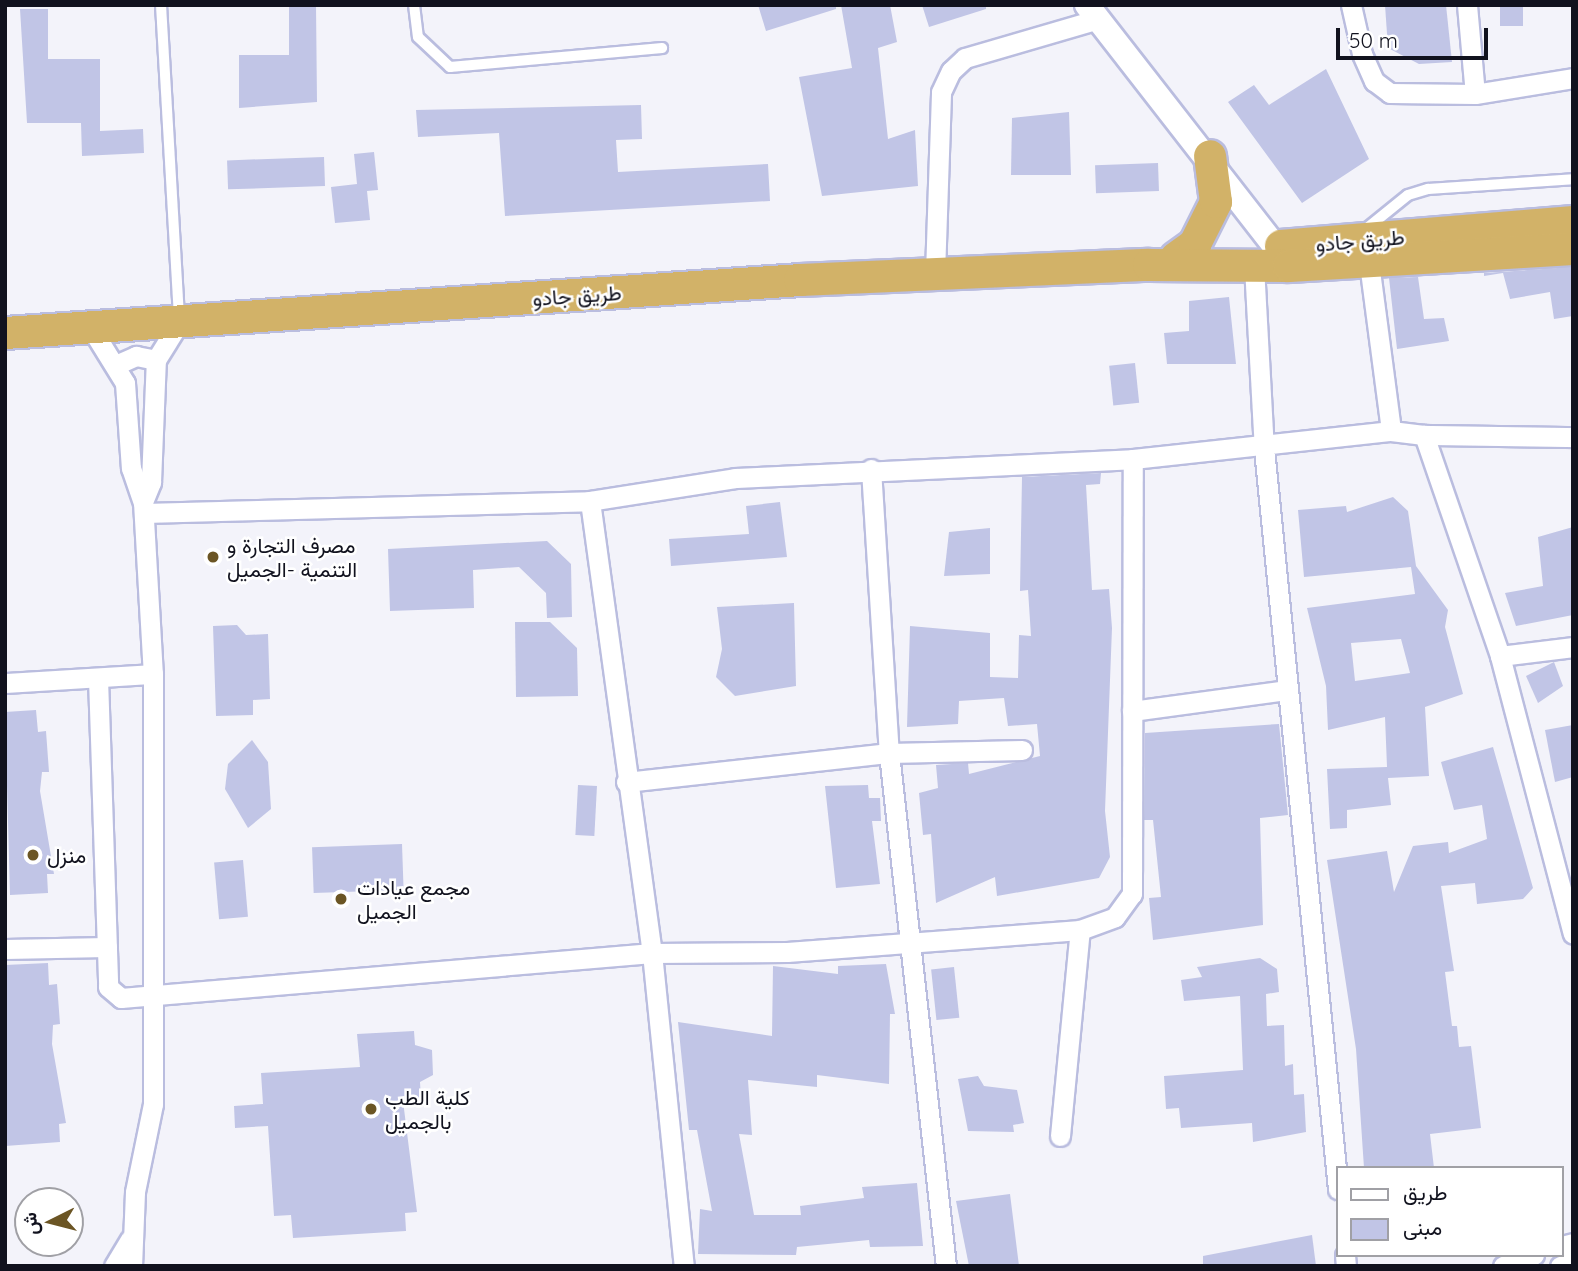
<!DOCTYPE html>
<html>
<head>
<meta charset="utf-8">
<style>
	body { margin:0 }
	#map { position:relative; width:1578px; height:1271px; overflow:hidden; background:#f3f3fa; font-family:Quicksand,Vazirmatn,sans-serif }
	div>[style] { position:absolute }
	.building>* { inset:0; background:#c1c5e6; transform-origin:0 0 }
	.roads { filter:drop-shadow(2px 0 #babddf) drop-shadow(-2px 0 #babddf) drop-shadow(0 2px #babddf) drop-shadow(0 -2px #babddf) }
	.service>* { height:10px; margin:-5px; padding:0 5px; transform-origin:5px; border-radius:5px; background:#fff }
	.minor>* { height:19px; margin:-9.5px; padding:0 9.5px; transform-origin:9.5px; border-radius:9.5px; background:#fff }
	.tertiary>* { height:24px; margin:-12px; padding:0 12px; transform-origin:12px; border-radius:12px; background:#fff }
	.trunk>* { height:32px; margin:-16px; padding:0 16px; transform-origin:16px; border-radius:16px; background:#d2b268 }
	.dots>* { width:19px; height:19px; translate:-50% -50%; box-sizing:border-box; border:4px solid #fff; border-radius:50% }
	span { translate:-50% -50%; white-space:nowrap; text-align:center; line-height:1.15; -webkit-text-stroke:5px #fff; paint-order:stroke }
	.street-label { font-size:21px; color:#11121e }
	.poi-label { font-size:21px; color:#11121e }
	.left { translate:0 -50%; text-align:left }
	.frame { position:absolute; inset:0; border:7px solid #11121e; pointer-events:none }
	.legend { position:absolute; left:1336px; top:1166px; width:228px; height:91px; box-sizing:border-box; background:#fff; border:2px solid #a0a0a5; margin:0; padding:9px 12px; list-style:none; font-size:21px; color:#11121e }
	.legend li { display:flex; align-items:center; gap:14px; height:35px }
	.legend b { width:35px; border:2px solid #a0a0a5 }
	.north { position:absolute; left:14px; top:1187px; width:70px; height:70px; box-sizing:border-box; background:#fff; border:2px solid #a0a0a5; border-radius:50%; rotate:264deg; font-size:19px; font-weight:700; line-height:28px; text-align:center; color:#11121e }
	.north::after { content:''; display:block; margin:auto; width:24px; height:32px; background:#6b5524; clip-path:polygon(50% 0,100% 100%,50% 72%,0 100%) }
	.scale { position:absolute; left:1336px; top:28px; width:152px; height:32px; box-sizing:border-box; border:4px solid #11121e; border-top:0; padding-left:9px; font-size:21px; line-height:24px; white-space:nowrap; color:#11121e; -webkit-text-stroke:5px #fff; paint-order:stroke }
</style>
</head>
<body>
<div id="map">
	<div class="building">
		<i style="clip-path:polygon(289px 5px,316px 5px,317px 102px,239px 108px,239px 55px,289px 55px)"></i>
		<i style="clip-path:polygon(758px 5px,836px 5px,836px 9px,766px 31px)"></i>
		<i style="clip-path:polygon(841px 5px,890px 5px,897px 42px,878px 48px,888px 139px,915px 130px,918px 186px,822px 196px,799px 77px,852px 68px)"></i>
		<i style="clip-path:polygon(922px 5px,986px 5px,986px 9px,929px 27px)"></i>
		<i style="clip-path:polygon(1385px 5px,1446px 5px,1452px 62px,1419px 64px,1388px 48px)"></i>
		<i style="left:1500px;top:5px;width:23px;height:21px"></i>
		<i style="clip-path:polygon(20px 9px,48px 9px,48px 59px,100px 59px,100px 131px,143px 129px,144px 153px,82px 156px,81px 123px,27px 123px)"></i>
		<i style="clip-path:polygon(1326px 69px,1369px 159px,1302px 203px,1228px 102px,1254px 85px,1269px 105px)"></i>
		<i style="clip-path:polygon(641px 105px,642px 139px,616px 140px,618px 172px,768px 164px,770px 201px,505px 216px,499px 133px,418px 137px,416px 110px)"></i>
		<i style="clip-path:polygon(1069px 112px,1071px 175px,1011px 175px,1012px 118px)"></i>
		<i style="clip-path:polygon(374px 152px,378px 190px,367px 191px,370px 220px,335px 223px,331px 187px,357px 184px,354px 154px)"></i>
		<i style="left:324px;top:157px;width:29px;height:97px;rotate:88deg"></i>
		<i style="left:1158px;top:163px;width:28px;height:63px;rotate:88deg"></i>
		<i style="clip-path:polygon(1573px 267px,1573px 316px,1554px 319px,1550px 292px,1510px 299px,1503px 273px,1484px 276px,1484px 273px)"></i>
		<i style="clip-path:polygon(1418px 277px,1424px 319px,1444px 318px,1449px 341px,1397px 349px,1389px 278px)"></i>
		<i style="clip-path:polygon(1229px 297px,1236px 364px,1167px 364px,1164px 333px,1189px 331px,1189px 301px)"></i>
		<i style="left:1135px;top:363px;width:40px;height:26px;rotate:84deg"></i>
		<i style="clip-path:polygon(1101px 473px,1100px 484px,1086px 485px,1092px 590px,1109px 589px,1112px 628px,1105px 811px,1110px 857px,1099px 878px,997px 896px,995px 877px,936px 903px,931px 834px,923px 835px,919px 793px,938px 788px,936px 765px,968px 763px,969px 774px,1040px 756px,1037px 724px,1008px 726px,1004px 698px,959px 701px,958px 724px,907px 727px,910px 626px,990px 633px,990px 677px,1018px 678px,1019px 635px,1031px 636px,1028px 590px,1020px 591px,1022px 477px)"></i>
		<i style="clip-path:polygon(evenodd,1393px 497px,1408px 511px,1416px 566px,1448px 610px,1445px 627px,1463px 694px,1425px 707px,1429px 776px,1388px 778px,1391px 805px,1347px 810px,1347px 828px,1330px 829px,1327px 769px,1387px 767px,1385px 717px,1328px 730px,1326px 686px,1307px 608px,1415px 594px,1411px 567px,1304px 577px,1298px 510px,1346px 506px,1347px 512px,1393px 497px,1401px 639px,1410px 673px,1355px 681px,1351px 643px,1401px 639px)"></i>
		<i style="clip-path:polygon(780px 502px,787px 557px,671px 566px,669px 539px,749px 534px,746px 506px)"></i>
		<i style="clip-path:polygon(1573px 527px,1573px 615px,1516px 626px,1505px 593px,1543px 586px,1538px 537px)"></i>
		<i style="clip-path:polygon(990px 528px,990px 574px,944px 576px,949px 532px)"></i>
		<i style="clip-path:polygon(547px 541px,571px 564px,572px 617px,547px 618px,546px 593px,519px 567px,473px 570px,474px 608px,390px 611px,388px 549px)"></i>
		<i style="clip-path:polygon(794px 603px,796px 686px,735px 696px,716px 677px,722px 649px,717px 607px)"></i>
		<i style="clip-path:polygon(515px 622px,550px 622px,577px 648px,578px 696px,516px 697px)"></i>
		<i style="clip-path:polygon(237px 625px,246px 635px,268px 634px,270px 699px,253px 700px,253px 715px,216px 716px,213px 626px)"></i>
		<i style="clip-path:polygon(1554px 662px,1563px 686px,1538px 703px,1526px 676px)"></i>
		<i style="clip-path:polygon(36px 710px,38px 732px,46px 731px,49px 772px,42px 772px,40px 791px,54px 874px,47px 874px,48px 893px,10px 895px,5px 712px)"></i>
		<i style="clip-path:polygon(1279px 724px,1288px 815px,1260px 818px,1263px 925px,1153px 940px,1149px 898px,1161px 897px,1153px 820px,1144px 820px,1145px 733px)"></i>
		<i style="clip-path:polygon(1573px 725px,1573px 777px,1555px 782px,1545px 730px)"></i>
		<i style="clip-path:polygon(252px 740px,268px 762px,271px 809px,248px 828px,225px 789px,228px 764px)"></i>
		<i style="clip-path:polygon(1493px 747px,1533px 888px,1523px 899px,1477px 904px,1475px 883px,1441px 886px,1454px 971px,1445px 972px,1452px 1026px,1457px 1026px,1459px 1047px,1471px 1046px,1481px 1128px,1430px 1134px,1434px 1168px,1364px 1168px,1356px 1049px,1327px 860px,1387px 851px,1394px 892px,1413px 846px,1448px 842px,1449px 853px,1487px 839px,1482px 805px,1454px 810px,1441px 762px)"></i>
		<i style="left:578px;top:785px;width:19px;height:50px;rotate:3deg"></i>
		<i style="clip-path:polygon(868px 785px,869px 798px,880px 798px,881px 821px,872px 821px,880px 884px,836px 888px,825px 786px)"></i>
		<i style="left:402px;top:844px;width:46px;height:90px;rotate:88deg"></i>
		<i style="left:243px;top:860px;width:57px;height:29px;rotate:85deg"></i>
		<i style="clip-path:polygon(1260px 958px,1277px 969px,1279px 992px,1266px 994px,1267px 1026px,1284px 1025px,1285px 1066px,1293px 1064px,1294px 1095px,1304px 1094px,1306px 1132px,1253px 1142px,1252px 1123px,1181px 1128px,1179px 1108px,1166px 1109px,1164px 1076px,1243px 1070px,1240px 996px,1184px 1001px,1181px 980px,1202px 977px,1197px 967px)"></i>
		<i style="clip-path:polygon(48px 963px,49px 985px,57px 984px,60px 1024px,53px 1025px,52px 1044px,66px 1123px,59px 1124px,60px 1142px,5px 1146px,5px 965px)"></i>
		<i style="clip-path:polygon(886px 964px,895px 1014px,890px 1014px,889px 1084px,817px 1075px,817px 1087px,748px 1080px,752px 1135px,739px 1134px,754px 1215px,801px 1215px,800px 1206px,864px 1198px,862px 1187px,917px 1183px,923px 1246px,870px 1247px,869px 1240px,797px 1247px,796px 1255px,698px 1254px,700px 1209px,712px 1211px,697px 1130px,689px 1130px,678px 1022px,772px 1036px,773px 966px,838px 974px,838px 966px)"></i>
		<i style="left:954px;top:967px;width:51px;height:23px;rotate:84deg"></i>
		<i style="clip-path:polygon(414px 1031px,415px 1045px,432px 1050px,433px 1075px,420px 1082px,421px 1100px,403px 1101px,417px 1212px,405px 1213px,406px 1231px,293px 1238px,291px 1215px,274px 1216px,268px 1126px,235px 1128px,234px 1106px,263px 1104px,261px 1073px,360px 1067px,357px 1034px)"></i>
		<i style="clip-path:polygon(978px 1076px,984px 1086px,1017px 1090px,1024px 1123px,1013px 1125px,1014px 1132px,968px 1131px,958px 1079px)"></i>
		<i style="clip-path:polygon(1010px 1194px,1019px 1266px,969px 1266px,956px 1201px)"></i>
		<i style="clip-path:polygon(1312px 1235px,1316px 1266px,1203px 1266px,1203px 1256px)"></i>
	</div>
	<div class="roads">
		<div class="service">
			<i style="left:161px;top:5px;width:312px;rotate:86.7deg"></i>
			<i style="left:414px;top:5px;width:32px;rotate:83deg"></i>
			<i style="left:418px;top:37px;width:44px;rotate:43.2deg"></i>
			<i style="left:450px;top:67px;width:213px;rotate:-5.1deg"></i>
			<i style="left:1361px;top:233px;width:60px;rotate:-39deg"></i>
			<i style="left:1408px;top:195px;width:21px;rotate:-17deg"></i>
			<i style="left:1428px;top:189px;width:145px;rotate:-3.9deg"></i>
		</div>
		<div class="minor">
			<i style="left:1351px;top:5px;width:50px;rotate:77.3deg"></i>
			<i style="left:1362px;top:54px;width:30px;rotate:66deg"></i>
			<i style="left:1374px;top:81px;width:20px;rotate:37deg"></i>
			<i style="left:1390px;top:93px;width:85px;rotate:0.7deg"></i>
			<i style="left:1475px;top:94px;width:99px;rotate:-9.3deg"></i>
			<i style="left:1467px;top:5px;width:89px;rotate:84.9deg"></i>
			<i style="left:1369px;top:263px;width:169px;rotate:82.5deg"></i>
			<i style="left:1254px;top:266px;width:183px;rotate:86.9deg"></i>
			<i style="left:1264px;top:449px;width:744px;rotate:84.29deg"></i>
			<i style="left:935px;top:274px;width:182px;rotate:-88.1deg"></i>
			<i style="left:941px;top:92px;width:23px;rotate:-65deg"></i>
			<i style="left:951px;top:71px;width:19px;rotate:-43deg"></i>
			<i style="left:965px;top:58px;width:139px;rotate:-16.3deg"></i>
			<i style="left:91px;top:328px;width:65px;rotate:58.3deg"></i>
			<i style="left:125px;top:383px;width:85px;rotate:86deg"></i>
			<i style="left:131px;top:468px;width:36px;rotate:71deg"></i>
			<i style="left:143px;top:502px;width:172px;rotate:86.7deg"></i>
			<i style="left:153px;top:674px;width:430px;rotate:90deg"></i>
			<i style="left:153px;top:1104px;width:90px;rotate:101.6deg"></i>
			<i style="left:135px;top:1192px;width:74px;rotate:92.3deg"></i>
			<i style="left:118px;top:364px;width:20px;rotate:-24deg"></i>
			<i style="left:136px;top:356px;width:20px;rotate:11deg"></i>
			<i style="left:1424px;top:435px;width:149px;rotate:0.8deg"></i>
			<i style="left:871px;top:469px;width:285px;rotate:86.4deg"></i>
			<i style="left:889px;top:753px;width:516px;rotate:83.66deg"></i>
			<i style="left:590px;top:501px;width:456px;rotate:82.2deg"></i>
			<i style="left:652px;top:953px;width:315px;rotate:84.2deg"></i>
			<i style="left:143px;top:502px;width:22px;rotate:-68deg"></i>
			<i style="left:151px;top:482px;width:122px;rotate:-87.7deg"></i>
			<i style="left:156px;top:360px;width:44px;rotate:-58.1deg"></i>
			<i style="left:144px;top:513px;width:446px;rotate:-1.5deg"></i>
			<i style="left:590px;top:501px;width:147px;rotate:-9deg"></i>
			<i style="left:735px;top:478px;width:398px;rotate:-2.7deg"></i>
			<i style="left:1133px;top:459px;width:260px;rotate:-6.2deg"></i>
			<i style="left:1391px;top:431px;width:33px;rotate:7deg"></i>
			<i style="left:1424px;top:435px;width:234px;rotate:71deg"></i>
			<i style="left:1500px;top:656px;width:287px;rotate:75.3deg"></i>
			<i style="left:1500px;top:656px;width:74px;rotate:-7deg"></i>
			<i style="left:98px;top:678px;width:309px;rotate:88.1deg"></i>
			<i style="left:108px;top:987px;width:17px;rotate:40deg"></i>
			<i style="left:121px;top:998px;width:533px;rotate:-4.84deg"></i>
			<i style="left:652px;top:953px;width:135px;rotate:-0.4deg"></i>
			<i style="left:787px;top:952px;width:294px;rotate:-4.3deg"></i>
			<i style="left:1080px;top:930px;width:37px;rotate:-20deg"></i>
			<i style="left:1115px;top:917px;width:29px;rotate:-54deg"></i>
			<i style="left:1132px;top:894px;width:435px;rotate:-89.9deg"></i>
			<i style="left:5px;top:683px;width:148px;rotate:-3.5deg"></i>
			<i style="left:1132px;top:711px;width:157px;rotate:-7.7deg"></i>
			<i style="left:626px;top:782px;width:265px;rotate:-6.3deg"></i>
			<i style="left:889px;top:753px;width:133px;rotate:-1.3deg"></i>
			<i style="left:5px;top:949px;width:102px;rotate:-1.1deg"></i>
			<i style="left:1060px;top:1136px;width:207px;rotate:-84.5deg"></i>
			<i style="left:1562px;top:1246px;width:11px;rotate:-15deg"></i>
			<i style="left:1345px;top:1255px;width:11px;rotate:85deg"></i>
			<i style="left:114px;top:1266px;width:31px;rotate:-59deg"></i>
			<i style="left:1503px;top:1266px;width:33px;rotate:-20deg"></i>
			<i style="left:1560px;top:1266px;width:14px;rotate:-17deg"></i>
		</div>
		<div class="tertiary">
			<i style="left:1087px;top:5px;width:326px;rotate:52.1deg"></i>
		</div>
		<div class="trunk">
			<i style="left:1281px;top:246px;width:293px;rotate:-4.7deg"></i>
			<i style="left:1176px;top:258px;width:24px;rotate:-36deg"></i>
			<i style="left:1195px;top:244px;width:47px;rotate:-63.4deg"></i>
			<i style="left:1216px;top:202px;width:46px;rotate:-97.4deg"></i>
			<i style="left:5px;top:333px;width:797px;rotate:-3.81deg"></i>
			<i style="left:800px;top:280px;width:349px;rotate:-2.5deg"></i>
			<i style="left:1149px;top:265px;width:140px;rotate:0.4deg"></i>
			<i style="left:1289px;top:266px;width:285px;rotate:-3.4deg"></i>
		</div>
	</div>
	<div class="dots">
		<i style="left:213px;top:557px;background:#6b5524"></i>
		<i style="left:33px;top:855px;background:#6b5524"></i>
		<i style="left:341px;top:899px;background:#6b5524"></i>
		<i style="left:371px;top:1109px;background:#6b5524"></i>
	</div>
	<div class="street-label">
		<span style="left:1360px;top:240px;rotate:-5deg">طريق جادو</span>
		<span style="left:577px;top:295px;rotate:-4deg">طريق جادو</span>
	</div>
	<div class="poi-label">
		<span class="left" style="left:227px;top:557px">مصرف التجارة و<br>التنمية -الجميل</span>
		<span class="left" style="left:47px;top:855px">منزل</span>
		<span class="left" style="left:357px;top:899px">مجمع عيادات<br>الجميل</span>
		<span class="left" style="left:385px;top:1109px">كلية الطب<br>بالجميل</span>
	</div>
	<div class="frame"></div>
	<ul class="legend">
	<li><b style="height:9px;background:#fff"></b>طريق</li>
	<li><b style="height:19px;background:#c1c5e6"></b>مبنى</li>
	</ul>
	<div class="north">ش</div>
	<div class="scale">50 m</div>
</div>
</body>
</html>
